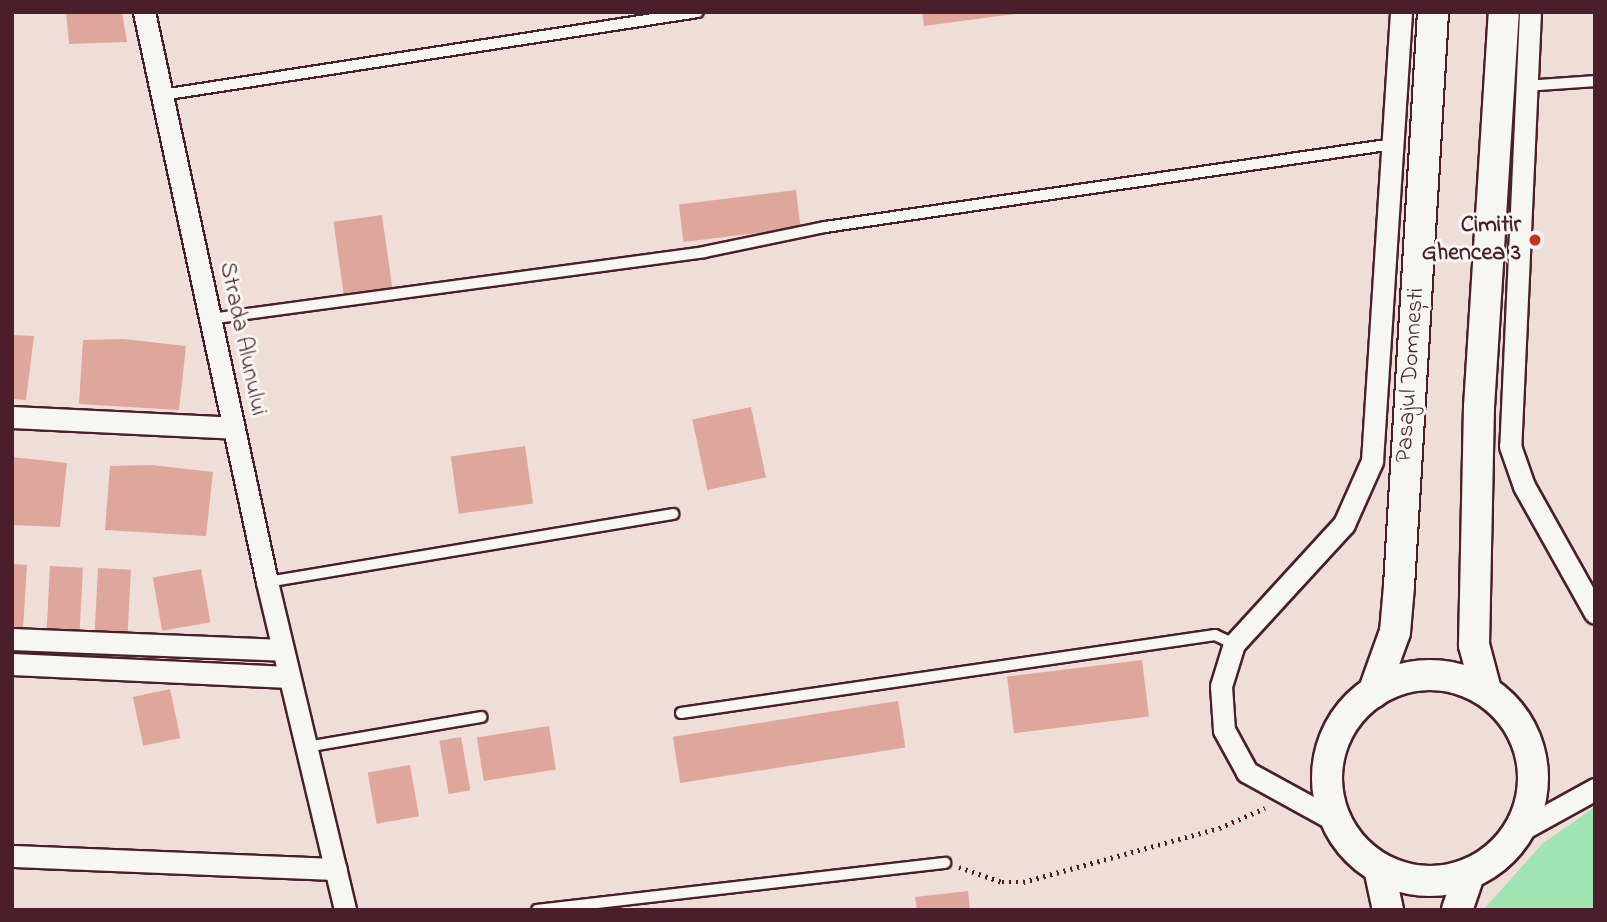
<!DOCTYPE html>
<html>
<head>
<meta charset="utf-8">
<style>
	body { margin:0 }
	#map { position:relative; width:1607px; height:922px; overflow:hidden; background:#efded8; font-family:"Indie Flower",sans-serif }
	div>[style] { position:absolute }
	.green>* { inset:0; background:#9fe4b1 }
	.building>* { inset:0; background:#dfa69c; transform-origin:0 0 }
	.path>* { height:4.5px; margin-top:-2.25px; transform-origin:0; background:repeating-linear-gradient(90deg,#4a1f2b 0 2px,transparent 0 7px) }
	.roads { filter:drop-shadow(2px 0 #4a1f2b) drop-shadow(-2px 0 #4a1f2b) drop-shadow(0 2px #4a1f2b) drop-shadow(0 -2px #4a1f2b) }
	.lane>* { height:10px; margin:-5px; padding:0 5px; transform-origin:5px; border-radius:5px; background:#f6f6f2 }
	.street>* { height:21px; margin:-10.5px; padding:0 10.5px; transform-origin:10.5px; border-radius:10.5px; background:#f6f6f2 }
	.secondary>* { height:30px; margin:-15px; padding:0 15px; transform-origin:15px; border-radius:15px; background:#f6f6f2 }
	.secondary>.ring { margin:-15px; padding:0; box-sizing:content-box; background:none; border:30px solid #f6f6f2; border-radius:50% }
	.dots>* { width:19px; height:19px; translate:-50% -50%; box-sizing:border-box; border:4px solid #f6f6f2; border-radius:50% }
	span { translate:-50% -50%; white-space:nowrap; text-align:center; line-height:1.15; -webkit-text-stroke:6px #f6f6f2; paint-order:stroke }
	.poi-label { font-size:24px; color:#4a1f2b; font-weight:700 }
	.right { translate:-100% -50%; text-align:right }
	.street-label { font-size:24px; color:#4a1f2b }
	.frame { position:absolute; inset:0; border:14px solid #4a1f2b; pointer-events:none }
</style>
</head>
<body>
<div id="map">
	<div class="green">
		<i style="clip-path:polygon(1595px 807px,1595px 910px,1483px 910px,1543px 843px)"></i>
	</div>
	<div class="building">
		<i style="clip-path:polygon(66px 12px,122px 12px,127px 42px,69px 44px)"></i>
		<i style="clip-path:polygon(922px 12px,1015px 12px,1015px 14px,924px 26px)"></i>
		<i style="left:796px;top:190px;width:38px;height:118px;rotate:83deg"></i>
		<i style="left:382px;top:215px;width:76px;height:49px;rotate:82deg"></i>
		<i style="clip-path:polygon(12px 335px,34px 336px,26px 400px,12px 399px)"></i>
		<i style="clip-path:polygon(124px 339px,186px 346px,179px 410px,79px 404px,83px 340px)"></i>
		<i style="left:751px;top:407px;width:72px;height:60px;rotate:78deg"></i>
		<i style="left:525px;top:446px;width:58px;height:75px;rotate:82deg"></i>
		<i style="clip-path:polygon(12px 457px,67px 463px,60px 527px,12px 525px)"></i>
		<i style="clip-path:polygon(151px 465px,213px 472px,206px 536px,105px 530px,110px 466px)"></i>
		<i style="clip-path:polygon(12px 564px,27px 565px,23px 629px,12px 629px)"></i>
		<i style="left:50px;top:566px;width:33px;height:64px;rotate:3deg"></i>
		<i style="left:98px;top:568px;width:33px;height:64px;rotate:3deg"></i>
		<i style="left:201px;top:569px;width:54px;height:49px;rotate:80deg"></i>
		<i style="left:1142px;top:660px;width:57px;height:136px;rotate:83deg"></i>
		<i style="left:170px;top:689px;width:50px;height:38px;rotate:78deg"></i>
		<i style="left:898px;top:701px;width:47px;height:228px;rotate:81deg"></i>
		<i style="left:549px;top:726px;width:44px;height:73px;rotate:81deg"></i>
		<i style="left:461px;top:737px;width:54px;height:22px;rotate:80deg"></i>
		<i style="left:410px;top:765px;width:52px;height:43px;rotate:80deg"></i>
		<i style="clip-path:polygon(968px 891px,970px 910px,917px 910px,915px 897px)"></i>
	</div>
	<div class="path">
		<i style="left:959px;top:867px;width:46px;rotate:19.2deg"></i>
		<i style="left:1002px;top:882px;width:21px"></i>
		<i style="left:1023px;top:882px;width:203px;rotate:-15.4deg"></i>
		<i style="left:1219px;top:828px;width:50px;rotate:-23.5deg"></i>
	</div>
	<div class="roads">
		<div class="lane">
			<i style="left:1526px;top:86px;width:69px;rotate:-4.1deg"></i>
			<i style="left:162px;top:95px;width:542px;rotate:-8.8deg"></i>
			<i style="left:210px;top:319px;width:499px;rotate:-7.7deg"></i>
			<i style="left:704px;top:252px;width:124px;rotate:-11.7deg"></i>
			<i style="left:825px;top:227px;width:574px;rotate:-8.31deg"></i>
			<i style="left:267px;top:582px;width:412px;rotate:-9.5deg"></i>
			<i style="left:681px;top:713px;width:540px;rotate:-8.31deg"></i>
			<i style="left:1215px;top:635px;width:21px;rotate:25deg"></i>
			<i style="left:306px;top:747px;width:178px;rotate:-9.7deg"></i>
			<i style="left:537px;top:910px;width:411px;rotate:-6.6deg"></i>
		</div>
		<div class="street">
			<i style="left:144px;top:12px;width:583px;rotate:77.82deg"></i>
			<i style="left:267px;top:582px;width:337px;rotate:76.6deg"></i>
			<i style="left:1530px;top:12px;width:434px;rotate:92.6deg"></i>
			<i style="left:1510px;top:446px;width:42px;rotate:70.7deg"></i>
			<i style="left:1524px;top:486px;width:145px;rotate:60.8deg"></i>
			<i style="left:12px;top:417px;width:222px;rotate:2.8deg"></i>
			<i style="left:12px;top:639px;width:271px;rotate:2.3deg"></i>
			<i style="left:12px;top:664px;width:277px;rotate:2.7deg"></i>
			<i style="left:1336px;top:821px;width:102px;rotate:-151.2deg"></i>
			<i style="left:1247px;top:772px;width:48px;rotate:-118.7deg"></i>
			<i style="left:1224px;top:730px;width:44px;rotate:-93.9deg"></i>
			<i style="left:1221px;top:686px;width:44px;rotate:-72.8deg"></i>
			<i style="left:1234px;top:644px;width:163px;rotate:-47.5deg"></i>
			<i style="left:1344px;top:524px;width:69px;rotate:-66deg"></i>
			<i style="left:1372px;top:461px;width:450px;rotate:-86.3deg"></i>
			<i style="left:1519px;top:831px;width:87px;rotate:-28.9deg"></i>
			<i style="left:12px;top:856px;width:324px;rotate:2.3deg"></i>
		</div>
		<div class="secondary">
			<i class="ring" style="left:1327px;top:675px;width:176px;height:176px"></i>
			<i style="left:1486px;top:690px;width:47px;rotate:-104.9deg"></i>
			<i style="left:1474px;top:645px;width:238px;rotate:-88.8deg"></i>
			<i style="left:1479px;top:407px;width:396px;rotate:-86.4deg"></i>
			<i style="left:1373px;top:693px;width:65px;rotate:-70.2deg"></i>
			<i style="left:1395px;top:632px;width:46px;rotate:-85deg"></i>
			<i style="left:1399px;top:586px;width:575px;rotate:-86.61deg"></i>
			<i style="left:1379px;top:868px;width:43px;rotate:77.9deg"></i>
			<i style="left:1457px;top:910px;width:39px;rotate:-71deg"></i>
		</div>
	</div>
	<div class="dots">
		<i style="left:1535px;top:240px;background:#c8321e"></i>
	</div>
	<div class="poi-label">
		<span class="right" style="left:1521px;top:240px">Cimitir<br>Ghencea 3</span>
	</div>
	<div class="street-label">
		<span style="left:242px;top:339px;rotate:78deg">Strada Alunului</span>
		<span style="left:1411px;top:375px;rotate:-86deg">Pasajul Domnești</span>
	</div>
	<div class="frame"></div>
</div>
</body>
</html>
